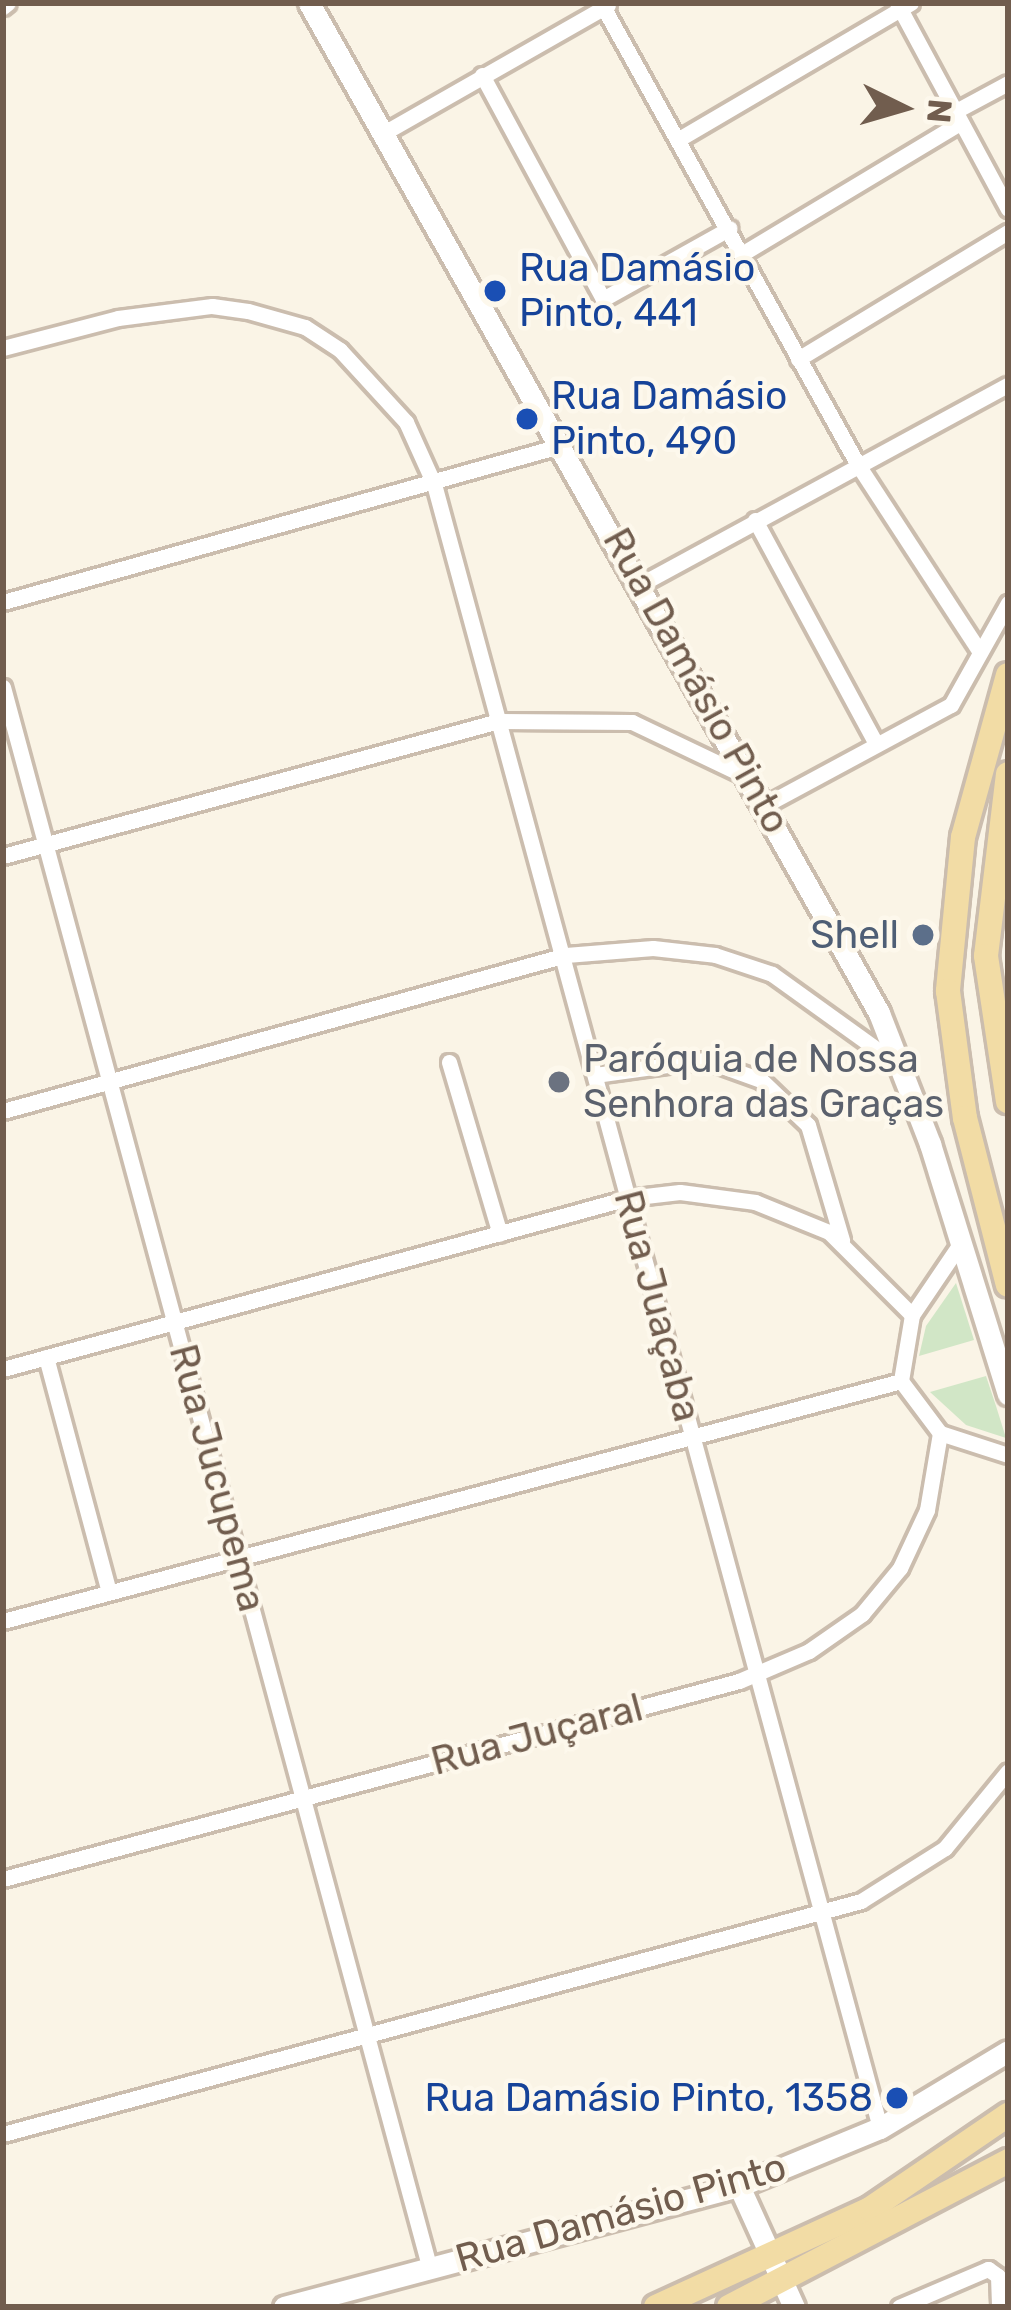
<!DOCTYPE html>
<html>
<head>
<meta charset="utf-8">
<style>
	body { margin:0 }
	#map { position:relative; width:1011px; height:2310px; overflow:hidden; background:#faf4e6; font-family:Rubik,sans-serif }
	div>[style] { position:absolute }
	.green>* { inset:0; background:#d1e6c6 }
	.roads { filter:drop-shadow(3px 0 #cbbdae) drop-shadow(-3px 0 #cbbdae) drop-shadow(0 3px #cbbdae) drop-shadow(0 -3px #cbbdae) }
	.street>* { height:15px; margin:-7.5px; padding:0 7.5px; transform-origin:7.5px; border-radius:7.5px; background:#fff }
	.secondary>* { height:21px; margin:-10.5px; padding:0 10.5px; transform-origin:10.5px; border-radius:10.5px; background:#fff }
	.primary>* { height:24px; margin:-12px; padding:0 12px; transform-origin:12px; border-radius:12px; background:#f2dca5 }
	.dots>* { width:33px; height:33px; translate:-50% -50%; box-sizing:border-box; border:6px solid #fdf8ec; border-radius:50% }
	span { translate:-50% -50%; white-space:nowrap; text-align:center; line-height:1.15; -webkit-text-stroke:9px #fdf8ec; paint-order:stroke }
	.transit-label { font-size:39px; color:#164399 }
	.left { translate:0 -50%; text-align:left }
	.right { translate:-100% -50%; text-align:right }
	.street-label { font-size:39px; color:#715d4e }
	.service-label { font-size:39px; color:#4e5e75 }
	.worship-label { font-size:39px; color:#5b616d }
	.frame { position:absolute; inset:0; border:6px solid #715d4e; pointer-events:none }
	.north { position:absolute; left:843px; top:48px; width:120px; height:120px; -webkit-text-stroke:9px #fdf8ec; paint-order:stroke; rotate:95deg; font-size:33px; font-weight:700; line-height:48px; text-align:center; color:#715d4e }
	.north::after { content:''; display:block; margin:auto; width:42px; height:54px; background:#715d4e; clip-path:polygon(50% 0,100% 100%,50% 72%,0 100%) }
</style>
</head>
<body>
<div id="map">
	<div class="green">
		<i style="clip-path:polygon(956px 1283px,974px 1340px,919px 1356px,926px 1326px)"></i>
		<i style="clip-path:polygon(986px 1376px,996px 1406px,1006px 1438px,966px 1425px,930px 1392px)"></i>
	</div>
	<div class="roads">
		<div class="street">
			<i style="left:601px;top:3px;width:529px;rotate:60.91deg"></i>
			<i style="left:858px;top:465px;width:223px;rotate:56.9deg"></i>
			<i style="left:897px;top:3px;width:234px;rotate:61.7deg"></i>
			<i style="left:3px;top:7px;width:6px;rotate:-39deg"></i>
			<i style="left:482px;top:75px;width:255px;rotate:61.6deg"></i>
			<i style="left:603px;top:299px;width:145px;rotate:-29.2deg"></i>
			<i style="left:954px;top:112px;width:61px;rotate:-28.2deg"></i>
			<i style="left:382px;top:134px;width:260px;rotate:-29.7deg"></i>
			<i style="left:679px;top:139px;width:269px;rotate:-30.4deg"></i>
			<i style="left:745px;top:252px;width:251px;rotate:-31deg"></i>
			<i style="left:3px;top:348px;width:119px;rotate:-14.6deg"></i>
			<i style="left:118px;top:318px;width:95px;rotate:-7.3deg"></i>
			<i style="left:212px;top:306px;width:36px;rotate:8deg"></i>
			<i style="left:248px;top:311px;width:59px;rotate:15.7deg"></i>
			<i style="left:305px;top:327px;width:42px;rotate:33.3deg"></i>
			<i style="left:340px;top:350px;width:98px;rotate:47.5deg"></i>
			<i style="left:406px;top:422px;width:68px;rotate:65.7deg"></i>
			<i style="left:434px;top:484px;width:1703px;rotate:74.82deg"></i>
			<i style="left:798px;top:359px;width:245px;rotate:-31.2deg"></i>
			<i style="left:755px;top:520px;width:252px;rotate:61.6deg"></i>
			<i style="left:641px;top:584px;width:417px;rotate:-28.5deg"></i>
			<i style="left:3px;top:602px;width:582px;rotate:-15.66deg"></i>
			<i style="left:3px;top:687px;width:1639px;rotate:74.9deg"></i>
			<i style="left:765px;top:805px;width:211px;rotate:-28.3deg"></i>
			<i style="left:951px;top:705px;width:117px;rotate:-60.8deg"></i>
			<i style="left:3px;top:856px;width:514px;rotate:-15.23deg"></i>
			<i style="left:499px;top:721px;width:133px;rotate:0.4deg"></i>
			<i style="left:632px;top:722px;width:123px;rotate:25.5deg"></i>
			<i style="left:449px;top:1062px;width:179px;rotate:73.5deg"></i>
			<i style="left:595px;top:1075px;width:111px;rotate:-7.8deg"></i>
			<i style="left:705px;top:1060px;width:59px;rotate:19.7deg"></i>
			<i style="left:761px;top:1080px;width:65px;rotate:43.8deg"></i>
			<i style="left:808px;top:1125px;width:120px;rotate:73.5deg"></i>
			<i style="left:3px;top:1111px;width:584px;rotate:-15.49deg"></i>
			<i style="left:566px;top:955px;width:87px;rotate:-4.6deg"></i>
			<i style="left:653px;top:948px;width:62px;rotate:6.4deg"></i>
			<i style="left:715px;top:955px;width:60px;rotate:18.4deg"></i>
			<i style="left:772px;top:974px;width:158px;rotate:35.7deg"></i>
			<i style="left:960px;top:1244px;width:86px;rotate:124.1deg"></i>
			<i style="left:912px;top:1315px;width:67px;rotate:99.5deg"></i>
			<i style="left:901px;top:1381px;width:65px;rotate:53.1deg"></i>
			<i style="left:940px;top:1433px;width:71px;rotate:17.9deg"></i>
			<i style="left:46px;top:1357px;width:243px;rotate:75deg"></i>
			<i style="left:3px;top:1369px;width:648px;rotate:-15.3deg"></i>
			<i style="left:628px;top:1198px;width:52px;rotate:-6.6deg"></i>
			<i style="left:680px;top:1192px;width:76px;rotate:7.6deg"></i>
			<i style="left:755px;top:1202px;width:80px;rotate:22.1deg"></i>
			<i style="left:829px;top:1232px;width:117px;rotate:45deg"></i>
			<i style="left:3px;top:1621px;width:930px;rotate:-14.96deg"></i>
			<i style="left:3px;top:1879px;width:762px;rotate:-15.06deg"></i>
			<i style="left:739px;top:1681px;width:76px;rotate:-23.2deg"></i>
			<i style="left:809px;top:1651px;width:65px;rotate:-34.9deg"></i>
			<i style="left:862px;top:1614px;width:60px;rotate:-50.4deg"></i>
			<i style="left:900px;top:1568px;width:64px;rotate:-65deg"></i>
			<i style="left:927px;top:1510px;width:78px;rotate:-80.4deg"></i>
			<i style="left:3px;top:2134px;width:889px;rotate:-15.19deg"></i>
			<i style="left:861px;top:1901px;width:99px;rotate:-32.2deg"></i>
			<i style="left:945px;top:1848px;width:99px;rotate:-50.7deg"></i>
			<i style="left:899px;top:2307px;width:97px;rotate:-23.1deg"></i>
			<i style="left:988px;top:2269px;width:12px;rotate:35deg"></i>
			<i style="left:998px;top:2276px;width:31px;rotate:88deg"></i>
		</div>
		<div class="secondary">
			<i style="left:309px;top:3px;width:1160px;rotate:60.56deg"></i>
			<i style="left:879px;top:1013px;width:141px;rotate:68.7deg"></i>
			<i style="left:930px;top:1144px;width:262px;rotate:72.7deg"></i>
			<i style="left:739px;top:2186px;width:133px;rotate:65.6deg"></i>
			<i style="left:284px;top:2307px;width:471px;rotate:-14.9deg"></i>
			<i style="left:739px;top:2186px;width:152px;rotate:-22.4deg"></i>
			<i style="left:880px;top:2128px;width:149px;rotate:-31deg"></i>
		</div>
		<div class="primary">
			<i style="left:1008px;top:675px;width:168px;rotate:105.5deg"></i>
			<i style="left:963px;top:837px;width:155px;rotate:95.6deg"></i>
			<i style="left:948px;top:991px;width:128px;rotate:82.4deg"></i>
			<i style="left:965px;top:1118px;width:172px;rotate:75.6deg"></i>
			<i style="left:1008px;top:774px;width:183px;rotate:96.9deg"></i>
			<i style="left:986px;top:956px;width:147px;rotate:81.4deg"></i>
			<i style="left:656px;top:2307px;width:235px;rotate:-24.6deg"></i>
			<i style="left:870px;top:2209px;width:167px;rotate:-34.3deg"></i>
			<i style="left:729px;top:2307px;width:315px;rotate:-27.6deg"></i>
		</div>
	</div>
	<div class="dots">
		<i style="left:495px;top:291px;background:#1a4fb4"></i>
		<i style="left:527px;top:419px;background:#1a4fb4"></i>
		<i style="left:923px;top:935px;background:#5c6f8a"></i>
		<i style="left:559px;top:1082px;background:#6b7280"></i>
		<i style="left:897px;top:2098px;background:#1a4fb4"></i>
	</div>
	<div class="transit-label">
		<span class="left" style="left:519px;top:291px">Rua Damásio<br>Pinto, 441</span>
		<span class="left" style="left:551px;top:419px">Rua Damásio<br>Pinto, 490</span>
		<span class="right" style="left:873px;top:2098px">Rua Damásio Pinto, 1358</span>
	</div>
	<div class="street-label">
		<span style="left:696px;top:681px;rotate:61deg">Rua Damásio Pinto</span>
		<span style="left:657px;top:1306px;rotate:75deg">Rua Juaçaba</span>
		<span style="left:217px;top:1478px;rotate:75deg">Rua Jucupema</span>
		<span style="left:537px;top:1735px;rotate:-15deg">Rua Juçaral</span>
		<span style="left:621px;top:2213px;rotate:-16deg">Rua Damásio Pinto</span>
	</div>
	<div class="service-label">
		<span class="right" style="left:899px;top:935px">Shell</span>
	</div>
	<div class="worship-label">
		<span class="left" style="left:583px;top:1082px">Paróquia de Nossa<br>Senhora das Graças</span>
	</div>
	<div class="frame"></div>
	<div class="north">N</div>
</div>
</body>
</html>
